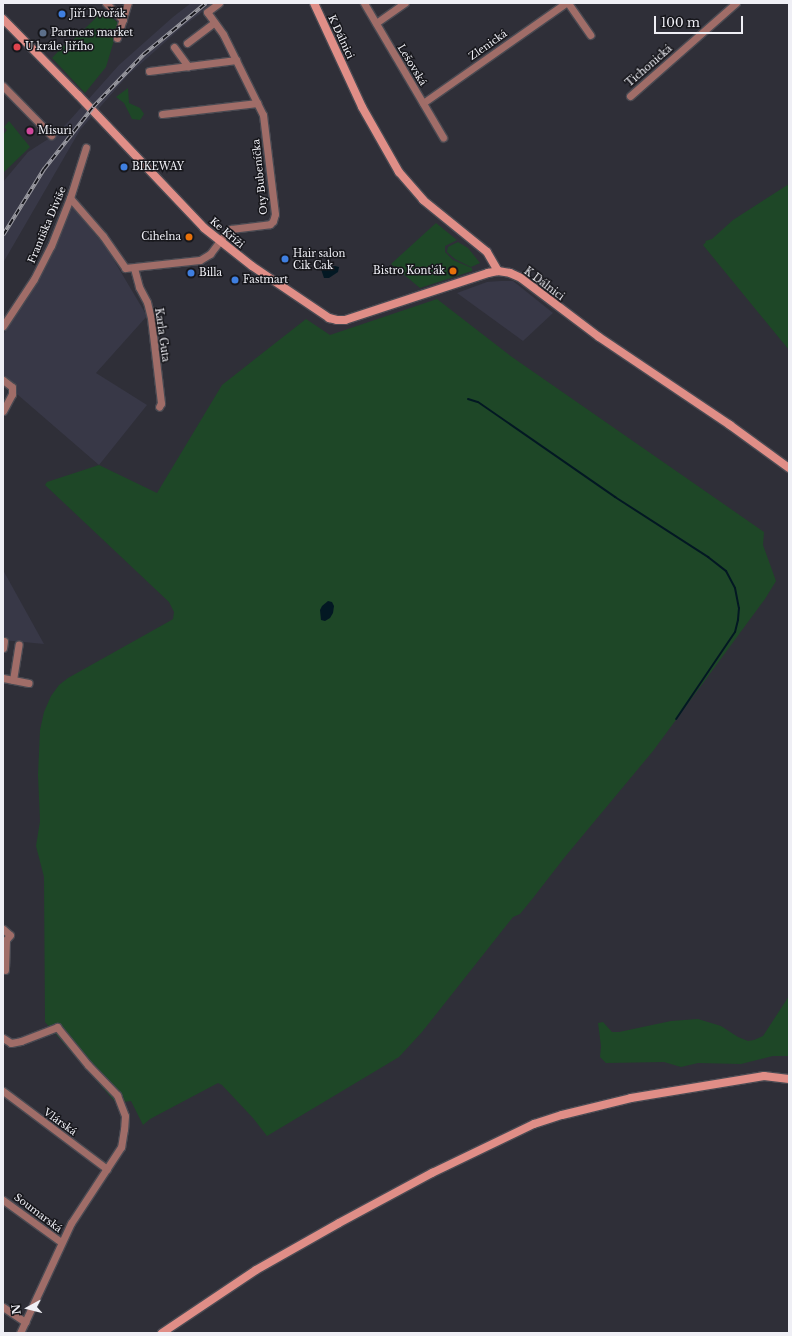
<!DOCTYPE html>
<html>
<head>
<meta charset="utf-8">
<style>
	body { margin:0 }
	#map { position:relative; width:792px; height:1336px; overflow:hidden; background:#2f2f38; font-family:"Libre Baskerville",serif }
	div>[style] { position:absolute }
	.built>* { inset:0; background:#383847 }
	.green>* { inset:0; background:#1e4727 }
	.water>* { inset:0; background:#031823 }
	.stream>* { height:2px; margin:-1px; padding:0 1px; transform-origin:1px; border-radius:1px; background:#031823 }
	.roads { filter:drop-shadow(1px 0 #4a4a52) drop-shadow(-1px 0 #4a4a52) drop-shadow(0 1px #4a4a52) drop-shadow(0 -1px #4a4a52) }
	.street>* { height:7px; margin:-3.5px; padding:0 3.5px; transform-origin:3.5px; border-radius:3.5px; background:#a06d68 }
	.secondary>* { height:8px; margin:-4px; padding:0 4px; transform-origin:4px; border-radius:4px; background:#e08e87 }
	.rail>* { height:3.5px; margin-top:-1.75px; transform-origin:0; background:repeating-linear-gradient(90deg,#17171c 0 6px,#9a9aa1 0 12px); box-sizing:border-box; border-block:1px solid #9a9aa1 }
	.dots>* { width:11px; height:11px; translate:-50% -50%; box-sizing:border-box; border:2px solid #17171c; border-radius:50% }
	span { translate:-50% -50%; white-space:nowrap; text-align:center; line-height:1.15; -webkit-text-stroke:3px #17171c; paint-order:stroke }
	.poi-label { font-size:10px; color:#efeff5 }
	.left { translate:0 -50%; text-align:left }
	.right { translate:-100% -50%; text-align:right }
	.street-label { font-size:10px; color:#efeff5 }
	.frame { position:absolute; inset:0; border:4px solid #efeff5; pointer-events:none }
	.north { position:absolute; left:8px; top:1288px; width:40px; height:40px; -webkit-text-stroke:3px #17171c; paint-order:stroke; rotate:263deg; font-size:11px; font-weight:700; line-height:16px; text-align:center; color:#efeff5 }
	.north::after { content:''; display:block; margin:auto; width:14px; height:18px; background:#efeff5; clip-path:polygon(50% 0,100% 100%,50% 72%,0 100%) }
	.scale { position:absolute; left:654px; top:16px; width:89px; height:18px; box-sizing:border-box; border:2px solid #efeff5; border-top:0; padding-left:5px; font-size:12px; line-height:14px; white-space:nowrap; color:#efeff5; -webkit-text-stroke:3px #17171c; paint-order:stroke }
</style>
</head>
<body>
<div id="map">
	<div class="built">
		<i style="clip-path:polygon(191px 3px,214px 3px,182px 27px,128px 75px,80px 130px,3px 263px,3px 182px,28px 152px,56px 134px,69px 121px,119px 65px,173px 17px)"></i>
		<i style="clip-path:polygon(72px 207px,106px 247px,147px 316px,96px 373px,147px 405px,99px 465px,3px 382px,3px 335px,45px 269px)"></i>
		<i style="clip-path:polygon(501px 281px,513px 281px,553px 313px,523px 341px,457px 293px,487px 282px)"></i>
		<i style="clip-path:polygon(3px 570px,44px 644px,3px 640px)"></i>
	</div>
	<div class="green">
		<i style="clip-path:polygon(104px 10px,119px 24px,106px 67px,85px 93px,52px 58px,69px 40px,71px 42px)"></i>
		<i style="clip-path:polygon(128px 88px,129px 103px,140px 108px,144px 114px,140px 120px,132px 119px,124px 103px,116px 97px)"></i>
		<i style="clip-path:polygon(9px 121px,30px 147px,3px 173px,3px 135px,7px 130px,4px 127px)"></i>
		<i style="clip-path:polygon(789px 184px,789px 350px,703px 245px,706px 242px,705px 241px,712px 239px,733px 220px)"></i>
		<i style="clip-path:polygon(436px 223px,457px 240px,445px 246px,445px 252px,453px 260px,472px 268px,472px 271px,420px 288px,391px 264px)"></i>
		<i style="clip-path:polygon(458px 242px,468px 248px,480px 263px,471px 267px,455px 259px,447px 252px,448px 247px)"></i>
		<i style="clip-path:polygon(437px 299px,512px 357px,764px 532px,763px 545px,776px 581px,765px 599px,653px 751px,564px 858px,533px 898px,520px 914px,513px 917px,422px 1032px,399px 1057px,267px 1136px,253px 1118px,222px 1085px,218px 1083px,150px 1119px,143px 1125px,131px 1101px,116px 1103px,45px 1022px,44px 877px,36px 846px,40px 821px,38px 775px,40px 730px,44px 712px,51px 696px,59px 685px,68px 678px,168px 622px,173px 619px,174px 612px,169px 602px,45px 485px,47px 482px,99px 465px,157px 493px,222px 385px,306px 319px,330px 335px)"></i>
		<i style="clip-path:polygon(789px 996px,789px 1056px,773px 1056px,741px 1064px,698px 1063px,681px 1067px,664px 1062px,606px 1063px,600px 1057px,601px 1046px,598px 1023px,603px 1022px,612px 1032px,619px 1032px,671px 1021px,698px 1019px,721px 1026px,738px 1037px,748px 1041px,754px 1040px,763px 1036px)"></i>
	</div>
	<div class="water">
		<i style="clip-path:polygon(335px 266px,339px 267px,338px 272px,329px 278px,324px 278px,321px 269px)"></i>
		<i style="clip-path:polygon(328px 601px,332px 602px,334px 606px,333px 613px,330px 618px,325px 621px,321px 620px,320px 610px,322px 606px)"></i>
	</div>
	<div class="stream">
		<i style="left:468px;top:399px;width:10px;rotate:17deg"></i>
		<i style="left:478px;top:402px;width:167px;rotate:34.7deg"></i>
		<i style="left:615px;top:497px;width:111px;rotate:32.8deg"></i>
		<i style="left:708px;top:557px;width:23px;rotate:38deg"></i>
		<i style="left:726px;top:571px;width:19px;rotate:62deg"></i>
		<i style="left:735px;top:588px;width:20px;rotate:79deg"></i>
		<i style="left:739px;top:608px;width:12px;rotate:95deg"></i>
		<i style="left:738px;top:620px;width:12px;rotate:104deg"></i>
		<i style="left:735px;top:632px;width:105px;rotate:124.1deg"></i>
	</div>
	<div class="roads">
		<div class="street">
			<i style="left:106px;top:3px;width:24px;rotate:45deg"></i>
			<i style="left:364px;top:3px;width:156px;rotate:59.5deg"></i>
			<i style="left:568px;top:3px;width:39px;rotate:55deg"></i>
			<i style="left:376px;top:23px;width:35px;rotate:-35deg"></i>
			<i style="left:117px;top:38px;width:37px;rotate:-73deg"></i>
			<i style="left:187px;top:43px;width:34px;rotate:-37deg"></i>
			<i style="left:174px;top:47px;width:24px;rotate:54deg"></i>
			<i style="left:149px;top:71px;width:88px;rotate:-7.2deg"></i>
			<i style="left:3px;top:86px;width:69px;rotate:45.6deg"></i>
			<i style="left:630px;top:96px;width:141px;rotate:-41.3deg"></i>
			<i style="left:423px;top:103px;width:174px;rotate:-35deg"></i>
			<i style="left:162px;top:114px;width:96px;rotate:-6.6deg"></i>
			<i style="left:70px;top:198px;width:50px;rotate:49deg"></i>
			<i style="left:103px;top:236px;width:39px;rotate:55deg"></i>
			<i style="left:125px;top:268px;width:75px;rotate:-6.1deg"></i>
			<i style="left:200px;top:260px;width:12px;rotate:-31deg"></i>
			<i style="left:210px;top:254px;width:25px;rotate:-53deg"></i>
			<i style="left:225px;top:234px;width:8px;rotate:-40deg"></i>
			<i style="left:231px;top:229px;width:39px;rotate:-7deg"></i>
			<i style="left:270px;top:224px;width:4px;rotate:-45deg"></i>
			<i style="left:273px;top:221px;width:7px;rotate:-74deg"></i>
			<i style="left:275px;top:214px;width:100px;rotate:-96.9deg"></i>
			<i style="left:263px;top:115px;width:90px;rotate:-116.3deg"></i>
			<i style="left:223px;top:34px;width:27px;rotate:-126deg"></i>
			<i style="left:207px;top:12px;width:15px;rotate:-37deg"></i>
			<i style="left:134px;top:268px;width:20px;rotate:75deg"></i>
			<i style="left:139px;top:287px;width:17px;rotate:62deg"></i>
			<i style="left:147px;top:302px;width:16px;rotate:76deg"></i>
			<i style="left:151px;top:318px;width:86px;rotate:83.3deg"></i>
			<i style="left:161px;top:403px;width:4px;rotate:117deg"></i>
			<i style="left:3px;top:326px;width:56px;rotate:-56.6deg"></i>
			<i style="left:34px;top:279px;width:37px;rotate:-63deg"></i>
			<i style="left:51px;top:246px;width:52px;rotate:-68.4deg"></i>
			<i style="left:70px;top:198px;width:53px;rotate:-72.6deg"></i>
			<i style="left:3px;top:380px;width:11px;rotate:38deg"></i>
			<i style="left:12px;top:387px;width:7px;rotate:90deg"></i>
			<i style="left:12px;top:394px;width:19px;rotate:118deg"></i>
			<i style="left:3px;top:648px;width:7px;rotate:-82deg"></i>
			<i style="left:3px;top:678px;width:26px;rotate:11deg"></i>
			<i style="left:13px;top:680px;width:36px;rotate:-81deg"></i>
			<i style="left:3px;top:929px;width:9px;rotate:41deg"></i>
			<i style="left:10px;top:935px;width:6px;rotate:129deg"></i>
			<i style="left:6px;top:940px;width:30px;rotate:92deg"></i>
			<i style="left:3px;top:1038px;width:9px;rotate:32deg"></i>
			<i style="left:11px;top:1043px;width:10px;rotate:-11deg"></i>
			<i style="left:21px;top:1041px;width:39px;rotate:-21deg"></i>
			<i style="left:57px;top:1027px;width:49px;rotate:50.8deg"></i>
			<i style="left:88px;top:1065px;width:42px;rotate:46deg"></i>
			<i style="left:117px;top:1095px;width:22px;rotate:69deg"></i>
			<i style="left:125px;top:1116px;width:13px;rotate:94deg"></i>
			<i style="left:124px;top:1129px;width:18px;rotate:99deg"></i>
			<i style="left:121px;top:1147px;width:91px;rotate:123.3deg"></i>
			<i style="left:71px;top:1223px;width:121px;rotate:114.9deg"></i>
			<i style="left:3px;top:1091px;width:130px;rotate:36.9deg"></i>
			<i style="left:3px;top:1200px;width:72px;rotate:35.9deg"></i>
			<i style="left:3px;top:1307px;width:27px;rotate:34deg"></i>
		</div>
		<div class="secondary">
			<i style="left:314px;top:3px;width:115px;rotate:65.2deg"></i>
			<i style="left:362px;top:107px;width:75px;rotate:60.4deg"></i>
			<i style="left:399px;top:172px;width:37px;rotate:49deg"></i>
			<i style="left:423px;top:200px;width:82px;rotate:39.1deg"></i>
			<i style="left:487px;top:252px;width:22px;rotate:60deg"></i>
			<i style="left:3px;top:19px;width:107px;rotate:45.4deg"></i>
			<i style="left:78px;top:95px;width:183px;rotate:46.5deg"></i>
			<i style="left:204px;top:228px;width:61px;rotate:38.4deg"></i>
			<i style="left:252px;top:266px;width:93px;rotate:34deg"></i>
			<i style="left:329px;top:318px;width:8px;rotate:14deg"></i>
			<i style="left:337px;top:320px;width:8px"></i>
			<i style="left:345px;top:320px;width:151px;rotate:-18.2deg"></i>
			<i style="left:488px;top:273px;width:10px;rotate:-11deg"></i>
			<i style="left:498px;top:271px;width:12px;rotate:9deg"></i>
			<i style="left:510px;top:273px;width:12px;rotate:24deg"></i>
			<i style="left:521px;top:278px;width:98px;rotate:37.1deg"></i>
			<i style="left:599px;top:337px;width:158px;rotate:33.9deg"></i>
			<i style="left:730px;top:425px;width:73px;rotate:36.1deg"></i>
			<i style="left:162px;top:1333px;width:113px;rotate:-33.8deg"></i>
			<i style="left:256px;top:1270px;width:95px;rotate:-29.5deg"></i>
			<i style="left:339px;top:1223px;width:106px;rotate:-28.3deg"></i>
			<i style="left:432px;top:1173px;width:113px;rotate:-25.7deg"></i>
			<i style="left:534px;top:1124px;width:29px;rotate:-18deg"></i>
			<i style="left:562px;top:1115px;width:71px;rotate:-13.8deg"></i>
			<i style="left:631px;top:1098px;width:135px;rotate:-9.4deg"></i>
			<i style="left:764px;top:1076px;width:25px;rotate:7deg"></i>
		</div>
	</div>
	<div class="rail">
		<i style="left:3px;top:235px;width:78px;rotate:-58.2deg"></i>
		<i style="left:44px;top:169px;width:79px;rotate:-51.7deg"></i>
		<i style="left:93px;top:107px;width:74px;rotate:-46.1deg"></i>
		<i style="left:144px;top:54px;width:80px;rotate:-39.4deg"></i>
	</div>
	<div class="dots">
		<i style="left:62px;top:14px;background:#3f7fe0"></i>
		<i style="left:43px;top:33px;background:#5c6f8a"></i>
		<i style="left:17px;top:47px;background:#e0444e"></i>
		<i style="left:30px;top:131px;background:#d1479c"></i>
		<i style="left:124px;top:167px;background:#3f7fe0"></i>
		<i style="left:189px;top:237px;background:#e8710a"></i>
		<i style="left:285px;top:259px;background:#3f7fe0"></i>
		<i style="left:453px;top:271px;background:#e8710a"></i>
		<i style="left:191px;top:273px;background:#3f7fe0"></i>
		<i style="left:235px;top:280px;background:#3f7fe0"></i>
	</div>
	<div class="poi-label">
		<span class="left" style="left:70px;top:14px">Jiří Dvořák</span>
		<span class="left" style="left:51px;top:33px">Partners market</span>
		<span class="left" style="left:25px;top:47px">U krále Jiřího</span>
		<span class="left" style="left:38px;top:131px">Misuri</span>
		<span class="left" style="left:132px;top:167px">BIKEWAY</span>
		<span class="right" style="left:181px;top:237px">Cihelna</span>
		<span class="left" style="left:293px;top:259px">Hair salon<br>Cik Cak</span>
		<span class="right" style="left:445px;top:271px">Bistro Kont'ák</span>
		<span class="left" style="left:199px;top:273px">Billa</span>
		<span class="left" style="left:243px;top:280px">Fastmart</span>
	</div>
	<div class="street-label">
		<span style="left:341px;top:37px;rotate:65deg">K Dálnici</span>
		<span style="left:488px;top:45px;rotate:-35deg">Zlenická</span>
		<span style="left:412px;top:65px;rotate:59deg">Lešovská</span>
		<span style="left:649px;top:66px;rotate:-41deg">Tichonická</span>
		<span style="left:260px;top:177px;rotate:-96deg">Oty Bubeníčka</span>
		<span style="left:47px;top:225px;rotate:-67deg">Františka Diviše</span>
		<span style="left:227px;top:233px;rotate:40deg">Ke Kříži</span>
		<span style="left:544px;top:284px;rotate:37deg">K Dálnici</span>
		<span style="left:162px;top:335px;rotate:82deg">Karla Guta</span>
		<span style="left:60px;top:1122px;rotate:36deg">Vlárská</span>
		<span style="left:38px;top:1213px;rotate:37deg">Soumarská</span>
	</div>
	<div class="frame"></div>
	<div class="north">N</div>
	<div class="scale">100 m</div>
</div>
</body>
</html>
